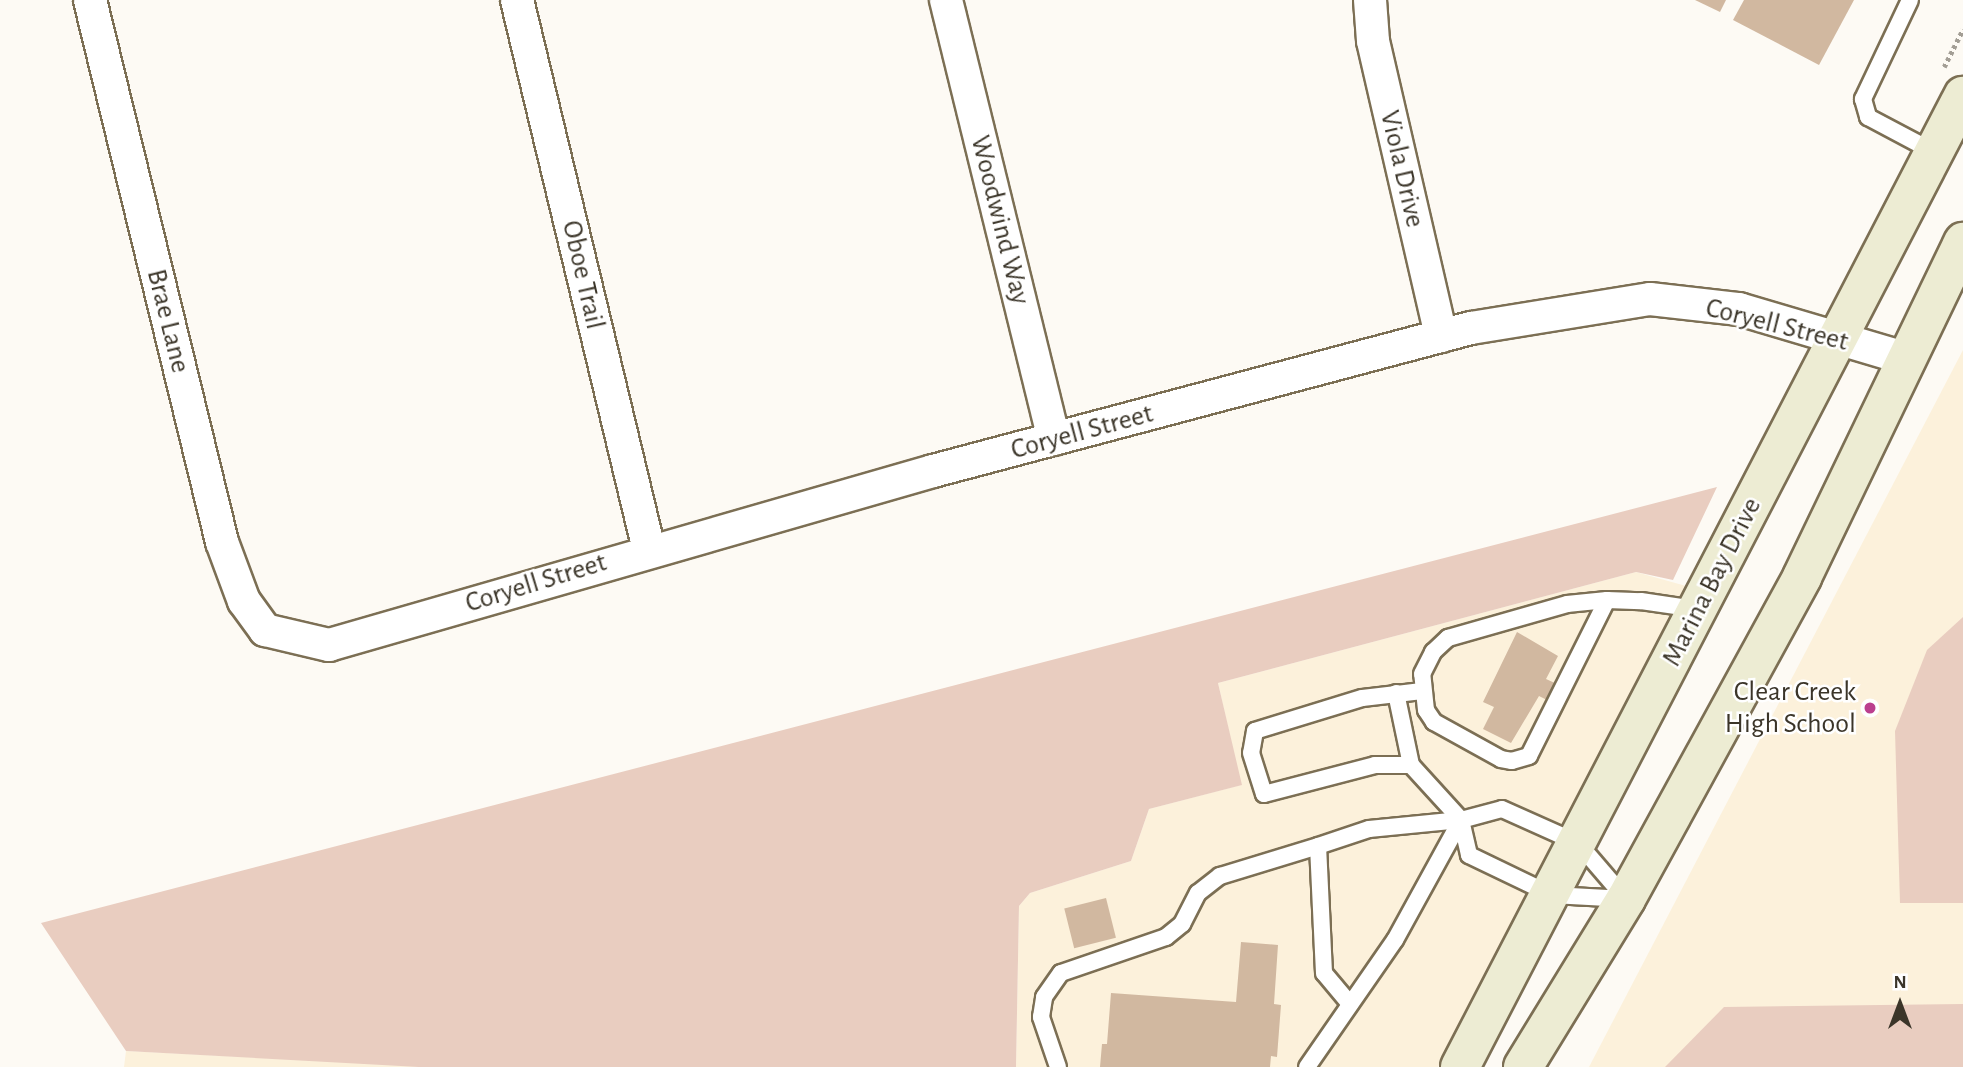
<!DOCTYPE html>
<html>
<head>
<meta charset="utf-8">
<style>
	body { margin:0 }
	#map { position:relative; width:1963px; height:1067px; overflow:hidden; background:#fdfaf4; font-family:"Alegreya Sans",sans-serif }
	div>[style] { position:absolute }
	.built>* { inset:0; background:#fcf1db }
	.green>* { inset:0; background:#e9cdc0 }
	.building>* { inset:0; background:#d1b8a0; transform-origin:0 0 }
	.path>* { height:4.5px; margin-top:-2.25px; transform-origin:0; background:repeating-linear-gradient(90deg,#a39e95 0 3.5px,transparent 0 7px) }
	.roads { filter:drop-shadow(2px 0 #7c6f54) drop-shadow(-2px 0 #7c6f54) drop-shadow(0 2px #7c6f54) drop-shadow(0 -2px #7c6f54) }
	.service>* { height:16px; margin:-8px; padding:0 8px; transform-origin:8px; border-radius:8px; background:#fff }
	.minor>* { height:32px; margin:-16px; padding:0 16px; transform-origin:16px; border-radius:16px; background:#fff }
	.secondary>* { height:38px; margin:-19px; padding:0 19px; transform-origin:19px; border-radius:19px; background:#edecd3 }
	.dots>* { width:19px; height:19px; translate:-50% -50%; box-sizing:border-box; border:4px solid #fff; border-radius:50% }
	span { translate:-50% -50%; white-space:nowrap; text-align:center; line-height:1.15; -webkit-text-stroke:5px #fff; paint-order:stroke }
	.street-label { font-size:28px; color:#3b3529 }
	.poi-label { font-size:28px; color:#3b3529 }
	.right { translate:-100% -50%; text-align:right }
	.north { position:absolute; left:1865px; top:969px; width:70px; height:70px; -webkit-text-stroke:5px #fff; paint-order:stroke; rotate:0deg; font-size:19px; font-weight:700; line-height:28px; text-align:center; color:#3b3529 }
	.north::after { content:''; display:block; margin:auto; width:24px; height:32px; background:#3b3529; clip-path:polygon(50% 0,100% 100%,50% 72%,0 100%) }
</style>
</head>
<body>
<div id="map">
	<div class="built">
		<i style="clip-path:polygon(1963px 350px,1963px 1067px,1589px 1067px)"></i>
		<i style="clip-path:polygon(1636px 572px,1686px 586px,1438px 1067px,1016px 1067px,1019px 906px,1030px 893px,1131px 861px,1149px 809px,1241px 785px,1218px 683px)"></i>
		<i style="clip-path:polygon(126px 1051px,447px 1067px,124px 1067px)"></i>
	</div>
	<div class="green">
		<i style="clip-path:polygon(1717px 487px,1673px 580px,1636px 572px,1218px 683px,1242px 785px,1149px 809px,1131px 861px,1030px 893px,1019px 906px,1016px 1067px,419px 1067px,126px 1051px,41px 923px)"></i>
		<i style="clip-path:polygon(1963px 617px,1963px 903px,1900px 903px,1895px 731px,1927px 650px)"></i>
		<i style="clip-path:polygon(1963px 1004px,1963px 1067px,1665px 1067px,1724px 1007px)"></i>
	</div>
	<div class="building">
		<i style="clip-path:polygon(1695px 0,1726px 0,1720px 12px)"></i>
		<i style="clip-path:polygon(1744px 0,1854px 0,1819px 65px,1733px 20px)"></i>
		<i style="clip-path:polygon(1517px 632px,1558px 656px,1546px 679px,1557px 684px,1549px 701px,1539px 696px,1511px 743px,1483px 729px,1494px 707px,1483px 702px)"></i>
		<i style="left:1106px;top:898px;width:41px;height:43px;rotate:76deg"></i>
		<i style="clip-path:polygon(1241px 942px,1278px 945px,1274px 1004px,1281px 1005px,1277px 1057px,1271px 1056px,1270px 1067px,1100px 1067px,1102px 1044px,1107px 1044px,1111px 993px,1236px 1002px)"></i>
	</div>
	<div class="path">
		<i style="left:1944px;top:67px;width:42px;rotate:-63.4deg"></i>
	</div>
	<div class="roads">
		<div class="service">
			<i style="left:1910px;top:0;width:110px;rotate:115.4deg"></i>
			<i style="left:1863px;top:99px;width:19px;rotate:74deg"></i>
			<i style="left:1868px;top:117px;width:75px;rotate:27.9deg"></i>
			<i style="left:1607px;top:600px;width:174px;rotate:116.6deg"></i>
			<i style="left:1529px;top:756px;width:18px;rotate:164deg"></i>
			<i style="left:1512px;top:761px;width:11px;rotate:-170deg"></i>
			<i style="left:1501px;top:759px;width:77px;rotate:-151.1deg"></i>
			<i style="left:1434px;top:722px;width:14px;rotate:-124deg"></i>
			<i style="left:1426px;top:710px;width:36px;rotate:-96deg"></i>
			<i style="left:1422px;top:674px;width:25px;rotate:-63deg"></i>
			<i style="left:1433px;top:652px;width:21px;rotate:-43deg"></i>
			<i style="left:1448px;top:638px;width:124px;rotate:-15.9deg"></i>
			<i style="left:1567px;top:604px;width:40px;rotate:-5.7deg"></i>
			<i style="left:1607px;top:600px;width:34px;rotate:2deg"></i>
			<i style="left:1641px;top:601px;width:56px;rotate:8.3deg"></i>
			<i style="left:1422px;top:691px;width:60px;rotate:173.3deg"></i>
			<i style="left:1362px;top:698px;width:112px;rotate:162.9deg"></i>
			<i style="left:1255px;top:731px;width:22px;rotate:100deg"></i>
			<i style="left:1251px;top:753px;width:43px;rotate:72.4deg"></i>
			<i style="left:1264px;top:794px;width:115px;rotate:-14.6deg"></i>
			<i style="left:1375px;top:765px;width:36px"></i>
			<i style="left:1411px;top:765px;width:74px;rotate:47.7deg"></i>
			<i style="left:1461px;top:820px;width:36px;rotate:77deg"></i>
			<i style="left:1469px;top:855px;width:92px;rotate:25.7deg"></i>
			<i style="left:1552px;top:895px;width:74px;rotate:3.1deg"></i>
			<i style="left:1396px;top:693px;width:74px;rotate:78.2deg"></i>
			<i style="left:1350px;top:1004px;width:40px;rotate:-130deg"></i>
			<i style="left:1324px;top:973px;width:127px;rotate:-92.7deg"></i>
			<i style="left:1318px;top:846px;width:54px;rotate:-18.4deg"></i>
			<i style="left:1369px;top:829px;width:92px;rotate:-5.6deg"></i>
			<i style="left:1461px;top:820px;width:42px;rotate:-15deg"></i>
			<i style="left:1502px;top:809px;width:83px;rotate:24.1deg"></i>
			<i style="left:1578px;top:843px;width:74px;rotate:49.4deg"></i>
			<i style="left:1058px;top:1067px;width:53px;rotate:-108.8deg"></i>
			<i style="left:1041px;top:1017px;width:20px;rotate:-81deg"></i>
			<i style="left:1044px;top:997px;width:29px;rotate:-55deg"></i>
			<i style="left:1061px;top:973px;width:111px;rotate:-18.9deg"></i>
			<i style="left:1166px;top:937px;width:21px;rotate:-39deg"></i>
			<i style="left:1182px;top:924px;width:35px;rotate:-63deg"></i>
			<i style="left:1198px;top:893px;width:28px;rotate:-38deg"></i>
			<i style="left:1220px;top:876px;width:102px;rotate:-17deg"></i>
			<i style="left:1307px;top:1067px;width:155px;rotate:-55.3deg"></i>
			<i style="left:1395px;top:940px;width:137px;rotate:-61.2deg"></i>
		</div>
		<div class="minor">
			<i style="left:90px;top:0;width:558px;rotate:76.31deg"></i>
			<i style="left:222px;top:542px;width:63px;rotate:69.6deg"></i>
			<i style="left:244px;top:601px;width:36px;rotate:54deg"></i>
			<i style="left:265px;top:630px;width:66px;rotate:13.2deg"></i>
			<i style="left:329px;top:645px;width:629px;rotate:-16.07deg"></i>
			<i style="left:933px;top:471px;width:557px;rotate:-14.89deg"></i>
			<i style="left:1471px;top:328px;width:181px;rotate:-9.2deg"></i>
			<i style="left:1650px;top:299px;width:90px;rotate:6.4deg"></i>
			<i style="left:1739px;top:309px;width:172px;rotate:16.5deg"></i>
			<i style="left:517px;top:0;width:566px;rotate:76.5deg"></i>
			<i style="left:946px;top:0;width:452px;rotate:76.2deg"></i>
			<i style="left:1370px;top:0;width:41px;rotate:85.8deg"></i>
			<i style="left:1373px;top:41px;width:303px;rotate:77deg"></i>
		</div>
		<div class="secondary">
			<i style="left:1460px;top:1067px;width:1094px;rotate:-62.61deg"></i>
			<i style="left:1523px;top:1067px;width:197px;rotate:-58.5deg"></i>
			<i style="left:1626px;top:899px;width:367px;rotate:-61.3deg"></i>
			<i style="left:1802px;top:577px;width:372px;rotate:-64.3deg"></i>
		</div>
	</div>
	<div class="dots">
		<i style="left:1870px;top:708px;background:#bb3f8f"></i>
	</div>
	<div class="street-label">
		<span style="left:1402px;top:169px;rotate:77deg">Viola Drive</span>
		<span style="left:1000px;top:220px;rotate:76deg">Woodwind Way</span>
		<span style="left:583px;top:275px;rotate:77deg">Oboe Trail</span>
		<span style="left:168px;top:321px;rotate:76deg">Brae Lane</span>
		<span style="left:1777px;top:325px;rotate:14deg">Coryell Street</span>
		<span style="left:1082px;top:432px;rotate:-15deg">Coryell Street</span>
		<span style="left:1712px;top:582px;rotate:-63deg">Marina Bay Drive</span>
		<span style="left:536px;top:583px;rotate:-17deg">Coryell Street</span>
	</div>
	<div class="poi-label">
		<span class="right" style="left:1856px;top:708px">Clear Creek<br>High School</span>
	</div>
	<div class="north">N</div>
</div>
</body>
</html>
